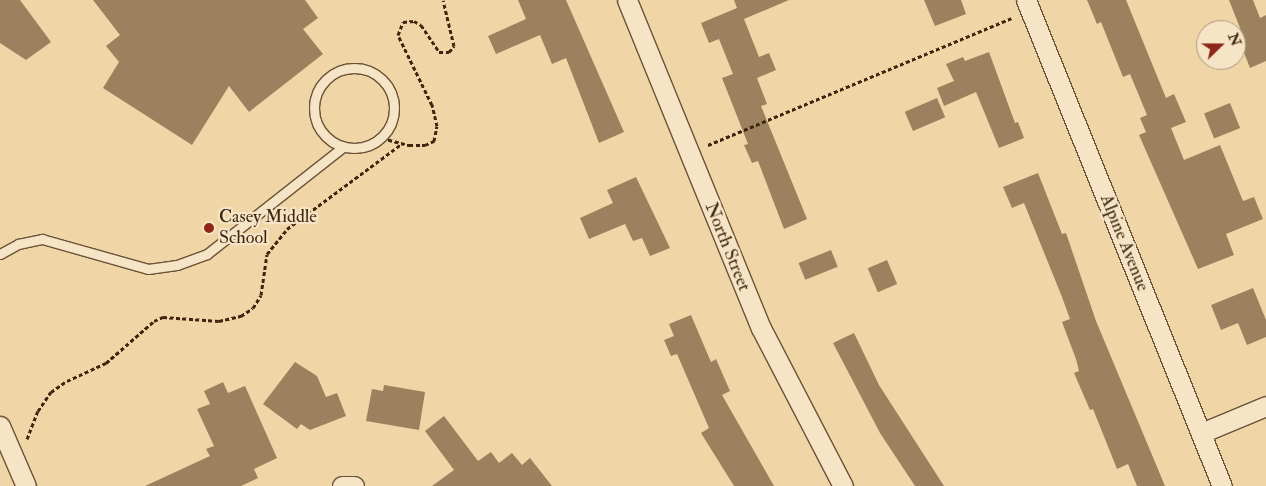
<!DOCTYPE html>
<html>
<head>
<meta charset="utf-8">
<style>
	body { margin:0 }
	#map { position:relative; width:1266px; height:486px; overflow:hidden; background:#f0d6a6; font-family:"IM FELL Double Pica",serif }
	div>[style] { position:absolute }
	.building>* { inset:0; background:#9b815e; transform-origin:0 0 }
	.path>* { height:3px; margin-top:-1.5px; transform-origin:0; background:repeating-linear-gradient(90deg,#3f2510 0 4px,transparent 0 6.5px) }
	.roads { filter:drop-shadow(1px 0 #6b5136) drop-shadow(-1px 0 #6b5136) drop-shadow(0 1px #6b5136) drop-shadow(0 -1px #6b5136) }
	.service>* { height:9px; margin:-4.5px; padding:0 4.5px; transform-origin:4.5px; border-radius:4.5px; background:#f5e4c5 }
	.service>.ring { margin:-4.5px; padding:0; box-sizing:content-box; background:none; border:9px solid #f5e4c5; border-radius:50% }
	.minor>* { height:19px; margin:-9.5px; padding:0 9.5px; transform-origin:9.5px; border-radius:9.5px; background:#f5e4c5 }
	.dots>* { width:14px; height:14px; translate:-50% -50%; box-sizing:border-box; border:2px solid #f5e4c5; border-radius:50% }
	span { translate:-50% -50%; white-space:nowrap; text-align:center; line-height:1.15; -webkit-text-stroke:4.5px #f5e4c5; paint-order:stroke }
	.poi-label { font-size:18px; color:#3f2510 }
	.left { translate:0 -50%; text-align:left }
	.street-label { font-size:18px; color:#3f2510 }
	.north { position:absolute; left:1196px; top:20px; width:50px; height:50px; box-sizing:border-box; background:#f5e4c5; border:1px solid #ac987d; border-radius:50%; rotate:68deg; font-size:14px; font-weight:700; line-height:20px; text-align:center; color:#3f2510 }
	.north::after { content:''; display:block; margin:auto; width:18px; height:22px; background:#8f2418; clip-path:polygon(50% 0,100% 100%,50% 72%,0 100%) }
</style>
</head>
<body>
<div id="map">
	<div class="building">
		<i style="clip-path:polygon(0 0,20px 0,51px 42px,26px 60px,0 43px)"></i>
		<i style="clip-path:polygon(93px 0,305px 0,318px 18px,303px 29px,323px 54px,249px 112px,229px 86px,192px 145px,103px 88px,119px 62px,106px 46px,120px 35px)"></i>
		<i style="clip-path:polygon(518px 0,566px 0,624px 132px,599px 143px,566px 58px,552px 64px,540px 35px,496px 54px,488px 36px,526px 19px)"></i>
		<i style="clip-path:polygon(734px 0,789px 0,744px 19px,759px 57px,769px 53px,776px 70px,757px 78px,767px 104px,761px 106px,807px 219px,784px 229px,758px 161px,752px 163px,744px 145px,748px 144px,722px 78px,733px 74px,719px 39px,709px 43px,701px 23px,737px 8px)"></i>
		<i style="clip-path:polygon(924px 0,961px 0,966px 14px,935px 26px)"></i>
		<i style="clip-path:polygon(1087px 0,1126px 0,1166px 98px,1174px 94px,1186px 122px,1171px 128px,1184px 160px,1220px 145px,1243px 201px,1254px 197px,1263px 219px,1226px 234px,1234px 255px,1198px 269px,1139px 135px,1146px 132px,1140px 118px,1147px 115px,1130px 74px,1123px 77px,1101px 22px,1097px 24px)"></i>
		<i style="clip-path:polygon(1229px 0,1253px 0,1260px 18px,1266px 15px,1266px 61px,1250px 68px,1237px 35px,1242px 33px)"></i>
		<i style="clip-path:polygon(989px 52px,1015px 123px,1018px 122px,1024px 138px,999px 148px,976px 92px,944px 106px,937px 88px,954px 81px,946px 64px,963px 57px,965px 61px)"></i>
		<i style="left:937px;top:98px;width:21px;height:35px;rotate:67deg"></i>
		<i style="left:1230px;top:103px;width:27px;height:28px;rotate:68deg"></i>
		<i style="clip-path:polygon(1038px 173px,1062px 234px,1066px 233px,1096px 321px,1165px 486px,1137px 486px,1128px 464px,1117px 469px,1093px 409px,1090px 410px,1074px 373px,1079px 371px,1076px 359px,1062px 322px,1070px 319px,1062px 297px,1024px 203px,1012px 208px,1003px 187px)"></i>
		<i style="clip-path:polygon(636px 177px,670px 248px,650px 256px,642px 238px,633px 241px,625px 224px,589px 239px,580px 218px,613px 203px,607px 190px)"></i>
		<i style="left:831px;top:250px;width:18px;height:35px;rotate:68deg"></i>
		<i style="left:887px;top:260px;width:26px;height:21px;rotate:67deg"></i>
		<i style="clip-path:polygon(1253px 288px,1266px 320px,1266px 337px,1247px 345px,1238px 323px,1221px 330px,1211px 305px)"></i>
		<i style="clip-path:polygon(691px 315px,711px 362px,716px 359px,730px 391px,722px 395px,774px 486px,734px 486px,701px 433px,709px 428px,677px 354px,671px 356px,664px 340px,674px 336px,669px 324px)"></i>
		<i style="clip-path:polygon(854px 333px,879px 385px,944px 486px,915px 486px,880px 433px,833px 343px)"></i>
		<i style="clip-path:polygon(295px 362px,317px 376px,326px 397px,337px 393px,346px 416px,310px 430px,301px 424px,297px 429px,263px 404px)"></i>
		<i style="clip-path:polygon(223px 382px,228px 393px,245px 386px,277px 458px,254px 469px,258px 478px,241px 486px,145px 486px,210px 456px,206px 449px,214px 446px,197px 409px,210px 404px,204px 391px)"></i>
		<i style="clip-path:polygon(384px 385px,425px 392px,419px 430px,366px 421px,372px 389px,383px 391px)"></i>
		<i style="clip-path:polygon(444px 416px,478px 461px,491px 452px,499px 463px,512px 453px,522px 465px,530px 458px,552px 486px,432px 486px,454px 470px,425px 431px)"></i>
	</div>
	<div class="path">
		<i style="left:382px;top:138px;width:28px;rotate:15deg"></i>
		<i style="left:409px;top:145px;width:16px"></i>
		<i style="left:425px;top:145px;width:10px;rotate:-24deg"></i>
		<i style="left:434px;top:141px;width:15px;rotate:-79deg"></i>
		<i style="left:437px;top:126px;width:22px;rotate:-103deg"></i>
		<i style="left:432px;top:105px;width:78px;rotate:-115.9deg"></i>
		<i style="left:398px;top:35px;width:14px;rotate:-69deg"></i>
		<i style="left:403px;top:22px;width:11px;rotate:-5deg"></i>
		<i style="left:414px;top:21px;width:8px;rotate:30deg"></i>
		<i style="left:421px;top:25px;width:32px;rotate:56deg"></i>
		<i style="left:439px;top:52px;width:10px"></i>
		<i style="left:449px;top:52px;width:8px;rotate:-50deg"></i>
		<i style="left:454px;top:46px;width:47px;rotate:-103.4deg"></i>
		<i style="left:708px;top:145px;width:329px;rotate:-22.7deg"></i>
		<i style="left:27px;top:439px;width:30px;rotate:-69deg"></i>
		<i style="left:38px;top:411px;width:23px;rotate:-56deg"></i>
		<i style="left:51px;top:392px;width:19px;rotate:-35deg"></i>
		<i style="left:67px;top:381px;width:43px;rotate:-24.8deg"></i>
		<i style="left:106px;top:363px;width:64px;rotate:-41.2deg"></i>
		<i style="left:154px;top:321px;width:10px;rotate:-24deg"></i>
		<i style="left:163px;top:317px;width:56px;rotate:4.1deg"></i>
		<i style="left:219px;top:321px;width:23px;rotate:-13deg"></i>
		<i style="left:241px;top:316px;width:14px;rotate:-34deg"></i>
		<i style="left:253px;top:308px;width:15px;rotate:-58deg"></i>
		<i style="left:261px;top:295px;width:41px;rotate:-81.7deg"></i>
		<i style="left:267px;top:254px;width:32px;rotate:-51deg"></i>
		<i style="left:287px;top:229px;width:144px;rotate:-36.6deg"></i>
	</div>
	<div class="roads">
		<div class="service">
			<i class="ring" style="left:314px;top:68px;width:71px;height:71px"></i>
			<i style="left:0;top:254px;width:21px;rotate:-29deg"></i>
			<i style="left:18px;top:244px;width:25px;rotate:-12deg"></i>
			<i style="left:42px;top:239px;width:110px;rotate:15.8deg"></i>
			<i style="left:148px;top:269px;width:29px;rotate:-8deg"></i>
			<i style="left:177px;top:265px;width:32px;rotate:-20deg"></i>
			<i style="left:207px;top:254px;width:173px;rotate:-38.2deg"></i>
		</div>
		<div class="minor">
			<i style="left:627px;top:0;width:354px;rotate:67.8deg"></i>
			<i style="left:761px;top:328px;width:178px;rotate:62.6deg"></i>
			<i style="left:1026px;top:0;width:524px;rotate:68.04deg"></i>
			<i style="left:0;top:426px;width:65px;rotate:66.6deg"></i>
			<i style="left:1201px;top:433px;width:70px;rotate:-22.6deg"></i>
			<i style="left:342px;top:486px;width:12px"></i>
		</div>
	</div>
	<div class="dots">
		<i style="left:209px;top:228px;background:#8f2418"></i>
	</div>
	<div class="poi-label">
		<span class="left" style="left:219px;top:228px">Casey Middle<br>School</span>
	</div>
	<div class="street-label">
		<span style="left:1124px;top:243px;rotate:68deg">Alpine Avenue</span>
		<span style="left:727px;top:247px;rotate:68deg">North Street</span>
	</div>
	<div class="north">N</div>
</div>
</body>
</html>
